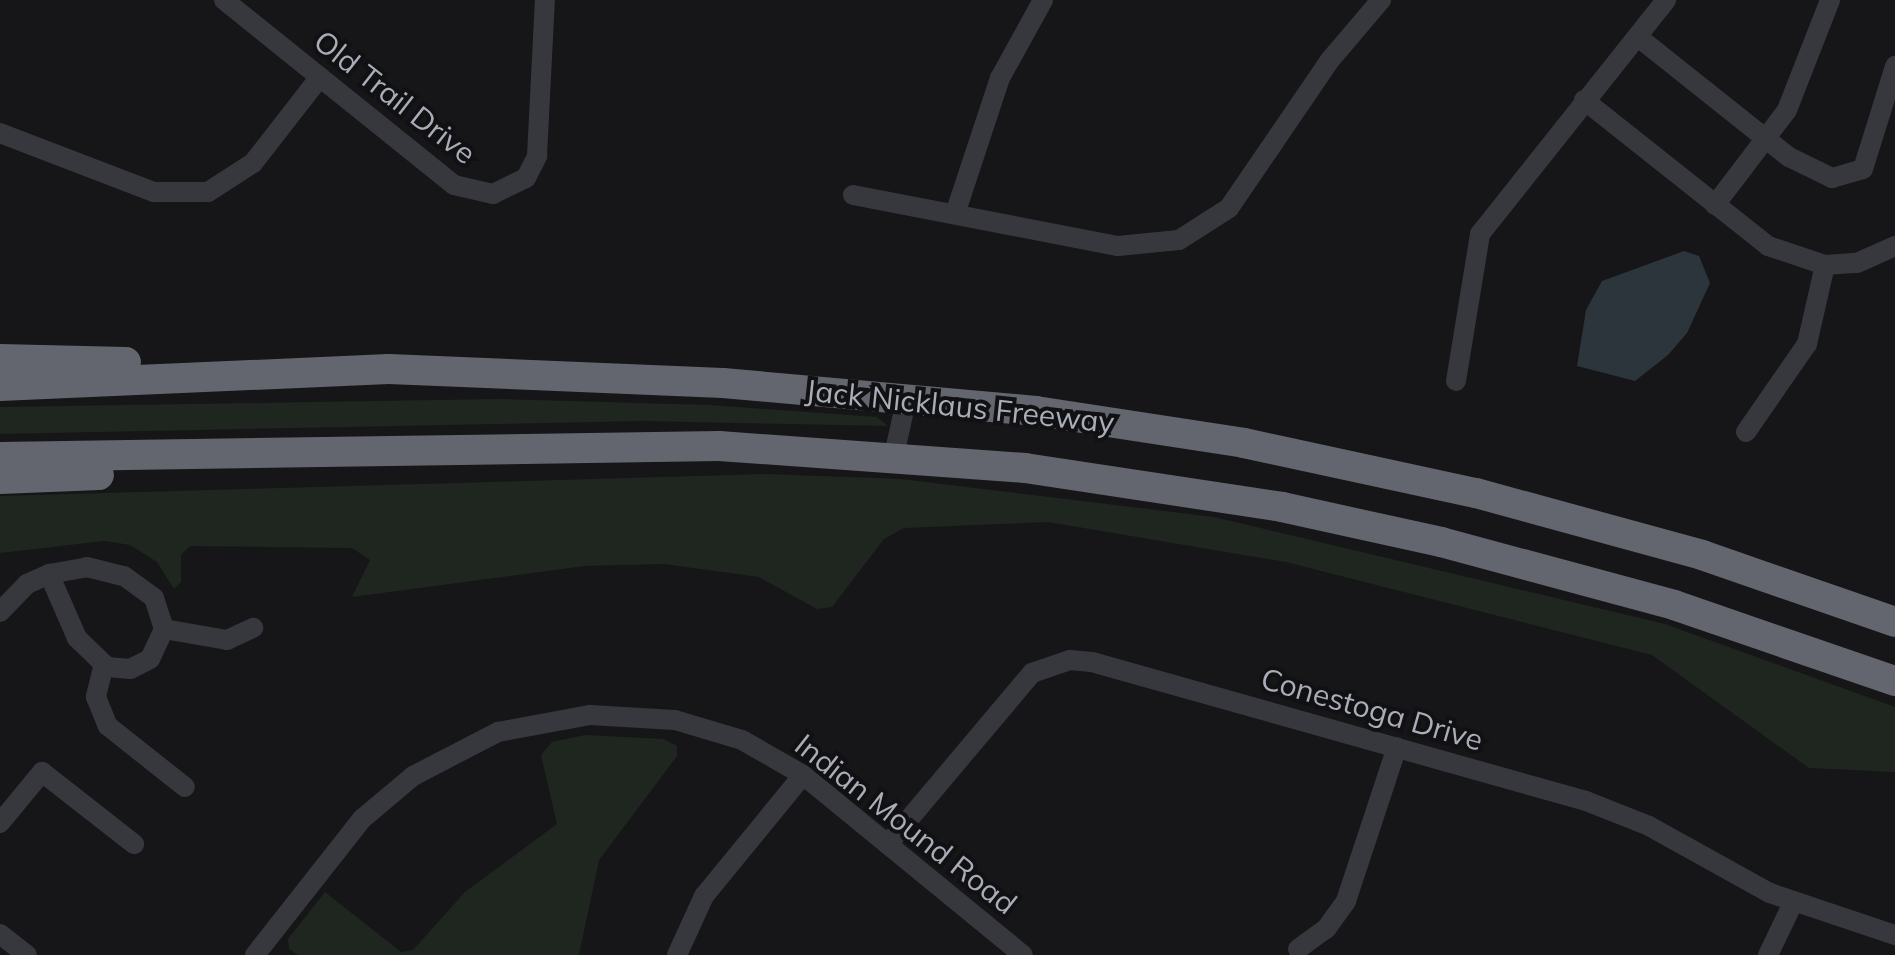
<!DOCTYPE html>
<html>
<head>
<meta charset="utf-8">
<style>
	body { margin:0 }
	#map { position:relative; width:1895px; height:955px; overflow:hidden; background:#161618; font-family:Mulish,sans-serif }
	div>[style] { position:absolute }
	.green>* { inset:0; background:#1e261f }
	.water>* { inset:0; background:#2c353c }
	.minor>* { height:20px; margin:-10px; padding:0 10px; transform-origin:10px; border-radius:10px; background:#37383d }
	.highway>* { height:30px; margin:-15px; padding:0 15px; transform-origin:15px; border-radius:15px; background:#63666e }
	span { translate:-50% -50%; white-space:nowrap; text-align:center; line-height:1.15; -webkit-text-stroke:8px #111113; paint-order:stroke }
	.street-label { font-size:30px; color:#a8adb8 }
</style>
</head>
<body>
<div id="map">
	<div class="green">
		<i style="clip-path:polygon(498px 399px,709px 405px,877px 417px,888px 426px,642px 421px,0 434px,0 407px)"></i>
		<i style="clip-path:polygon(768px 474px,901px 479px,1214px 517px,1665px 624px,1895px 707px,1895px 772px,1809px 768px,1652px 655px,1286px 562px,1048px 522px,904px 528px,884px 539px,832px 607px,817px 609px,759px 577px,664px 564px,584px 566px,352px 597px,370px 560px,352px 548px,190px 546px,181px 555px,181px 582px,174px 589px,157px 562px,130px 545px,104px 541px,0 553px,0 496px)"></i>
		<i style="clip-path:polygon(585px 735px,664px 739px,677px 746px,677px 756px,599px 860px,579px 955px,298px 955px,289px 949px,288px 939px,325px 892px,401px 952px,413px 950px,465px 892px,557px 824px,541px 755px,552px 742px)"></i>
	</div>
	<div class="water">
		<i style="clip-path:polygon(1684px 251px,1699px 256px,1710px 283px,1687px 333px,1668px 355px,1635px 381px,1577px 366px,1586px 310px,1602px 281px)"></i>
	</div>
	<div class="minor">
		<i style="left:224px;top:0;width:295px;rotate:38.8deg"></i>
		<i style="left:454px;top:185px;width:40px;rotate:13deg"></i>
		<i style="left:493px;top:194px;width:37px;rotate:-26deg"></i>
		<i style="left:526px;top:178px;width:25px;rotate:-63deg"></i>
		<i style="left:537px;top:156px;width:156px;rotate:-87.1deg"></i>
		<i style="left:1638px;top:37px;width:193px;rotate:38.5deg"></i>
		<i style="left:1789px;top:157px;width:48px;rotate:26deg"></i>
		<i style="left:1832px;top:178px;width:32px;rotate:-16deg"></i>
		<i style="left:1863px;top:169px;width:108px;rotate:-72.7deg"></i>
		<i style="left:1584px;top:100px;width:235px;rotate:38.4deg"></i>
		<i style="left:1768px;top:246px;width:60px;rotate:18.4deg"></i>
		<i style="left:1825px;top:265px;width:32px;rotate:-4deg"></i>
		<i style="left:1857px;top:263px;width:42px;rotate:-24.1deg"></i>
		<i style="left:0;top:133px;width:165px;rotate:21deg"></i>
		<i style="left:154px;top:192px;width:54px"></i>
		<i style="left:208px;top:192px;width:54px;rotate:-32.8deg"></i>
		<i style="left:253px;top:163px;width:109px;rotate:-52.1deg"></i>
		<i style="left:853px;top:195px;width:270px;rotate:10.9deg"></i>
		<i style="left:1118px;top:246px;width:61px;rotate:-5.6deg"></i>
		<i style="left:1179px;top:240px;width:59px;rotate:-32.6deg"></i>
		<i style="left:1229px;top:208px;width:179px;rotate:-55.7deg"></i>
		<i style="left:1330px;top:60px;width:79px;rotate:-49.6deg"></i>
		<i style="left:1715px;top:205px;width:119px;rotate:-52.8deg"></i>
		<i style="left:1787px;top:110px;width:118px;rotate:-68.6deg"></i>
		<i style="left:955px;top:214px;width:143px;rotate:-71.7deg"></i>
		<i style="left:1000px;top:78px;width:89px;rotate:-61.1deg"></i>
		<i style="left:1456px;top:381px;width:149px;rotate:-80.7deg"></i>
		<i style="left:1480px;top:234px;width:299px;rotate:-51.5deg"></i>
		<i style="left:1746px;top:432px;width:107px;rotate:-55.3deg"></i>
		<i style="left:1807px;top:344px;width:81px;rotate:-77.2deg"></i>
		<i style="left:894px;top:455px;width:59px;rotate:-77.4deg"></i>
		<i style="left:87px;top:567px;width:38px;rotate:14deg"></i>
		<i style="left:124px;top:576px;width:37px;rotate:36deg"></i>
		<i style="left:154px;top:598px;width:33px;rotate:72deg"></i>
		<i style="left:164px;top:629px;width:33px;rotate:115deg"></i>
		<i style="left:150px;top:659px;width:22px;rotate:153deg"></i>
		<i style="left:130px;top:669px;width:23px;rotate:-175deg"></i>
		<i style="left:107px;top:667px;width:42px;rotate:-136deg"></i>
		<i style="left:77px;top:638px;width:70px;rotate:-113.6deg"></i>
		<i style="left:49px;top:574px;width:39px;rotate:-10deg"></i>
		<i style="left:0;top:612px;width:39px;rotate:-46deg"></i>
		<i style="left:27px;top:584px;width:24px;rotate:-24deg"></i>
		<i style="left:164px;top:629px;width:64px;rotate:9.9deg"></i>
		<i style="left:227px;top:640px;width:29px;rotate:-25deg"></i>
		<i style="left:104px;top:664px;width:34px;rotate:104deg"></i>
		<i style="left:96px;top:697px;width:31px;rotate:68deg"></i>
		<i style="left:108px;top:726px;width:98px;rotate:38.4deg"></i>
		<i style="left:0;top:823px;width:66px;rotate:-50.5deg"></i>
		<i style="left:42px;top:772px;width:117px;rotate:38deg"></i>
		<i style="left:888px;top:844px;width:224px;rotate:-49.9deg"></i>
		<i style="left:1032px;top:673px;width:40px;rotate:-18.9deg"></i>
		<i style="left:1070px;top:660px;width:22px;rotate:5deg"></i>
		<i style="left:1092px;top:662px;width:513px;rotate:15.72deg"></i>
		<i style="left:1586px;top:801px;width:68px;rotate:21.6deg"></i>
		<i style="left:1649px;top:826px;width:138px;rotate:29deg"></i>
		<i style="left:1770px;top:893px;width:132px;rotate:18.6deg"></i>
		<i style="left:0;top:934px;width:34px;rotate:38deg"></i>
		<i style="left:1298px;top:949px;width:34px;rotate:-36deg"></i>
		<i style="left:1326px;top:929px;width:34px;rotate:-54deg"></i>
		<i style="left:1346px;top:901px;width:162px;rotate:-71.7deg"></i>
		<i style="left:255px;top:955px;width:173px;rotate:-51.8deg"></i>
		<i style="left:362px;top:819px;width:67px;rotate:-40.1deg"></i>
		<i style="left:413px;top:776px;width:96px;rotate:-27.4deg"></i>
		<i style="left:498px;top:732px;width:94px;rotate:-10.5deg"></i>
		<i style="left:590px;top:715px;width:85px;rotate:3.4deg"></i>
		<i style="left:675px;top:720px;width:70px;rotate:16.6deg"></i>
		<i style="left:742px;top:740px;width:70px;rotate:29.8deg"></i>
		<i style="left:803px;top:775px;width:284px;rotate:39.3deg"></i>
		<i style="left:677px;top:955px;width:65px;rotate:-65.4deg"></i>
		<i style="left:704px;top:896px;width:156px;rotate:-50.7deg"></i>
		<i style="left:1768px;top:955px;width:58px;rotate:-64.3deg"></i>
	</div>
	<div class="highway">
		<i style="left:0;top:359px;width:126px;rotate:1.4deg"></i>
		<i style="left:0;top:386px;width:389px;rotate:-2.5deg"></i>
		<i style="left:389px;top:369px;width:334px;rotate:2.4deg"></i>
		<i style="left:723px;top:383px;width:314px;rotate:5.1deg"></i>
		<i style="left:1036px;top:411px;width:210px;rotate:8.7deg"></i>
		<i style="left:1244px;top:443px;width:237px;rotate:12.2deg"></i>
		<i style="left:1476px;top:493px;width:234px;rotate:15.3deg"></i>
		<i style="left:1702px;top:555px;width:204px;rotate:19.1deg"></i>
		<i style="left:0;top:457px;width:719px;rotate:-0.88deg"></i>
		<i style="left:719px;top:446px;width:307px;rotate:4.1deg"></i>
		<i style="left:1025px;top:468px;width:260px;rotate:8.6deg"></i>
		<i style="left:1282px;top:507px;width:163px;rotate:12.4deg"></i>
		<i style="left:1441px;top:542px;width:241px;rotate:15.1deg"></i>
		<i style="left:1674px;top:605px;width:234px;rotate:19deg"></i>
		<i style="left:0;top:479px;width:99px;rotate:-2.3deg"></i>
	</div>
	<div class="street-label">
		<span style="left:395px;top:97px;rotate:38deg">Old Trail Drive</span>
		<span style="left:960px;top:406px;rotate:6deg">Jack Nicklaus Freeway</span>
		<span style="left:1372px;top:709px;rotate:16deg">Conestoga Drive</span>
		<span style="left:906px;top:824px;rotate:38deg">Indian Mound Road</span>
	</div>
</div>
</body>
</html>
